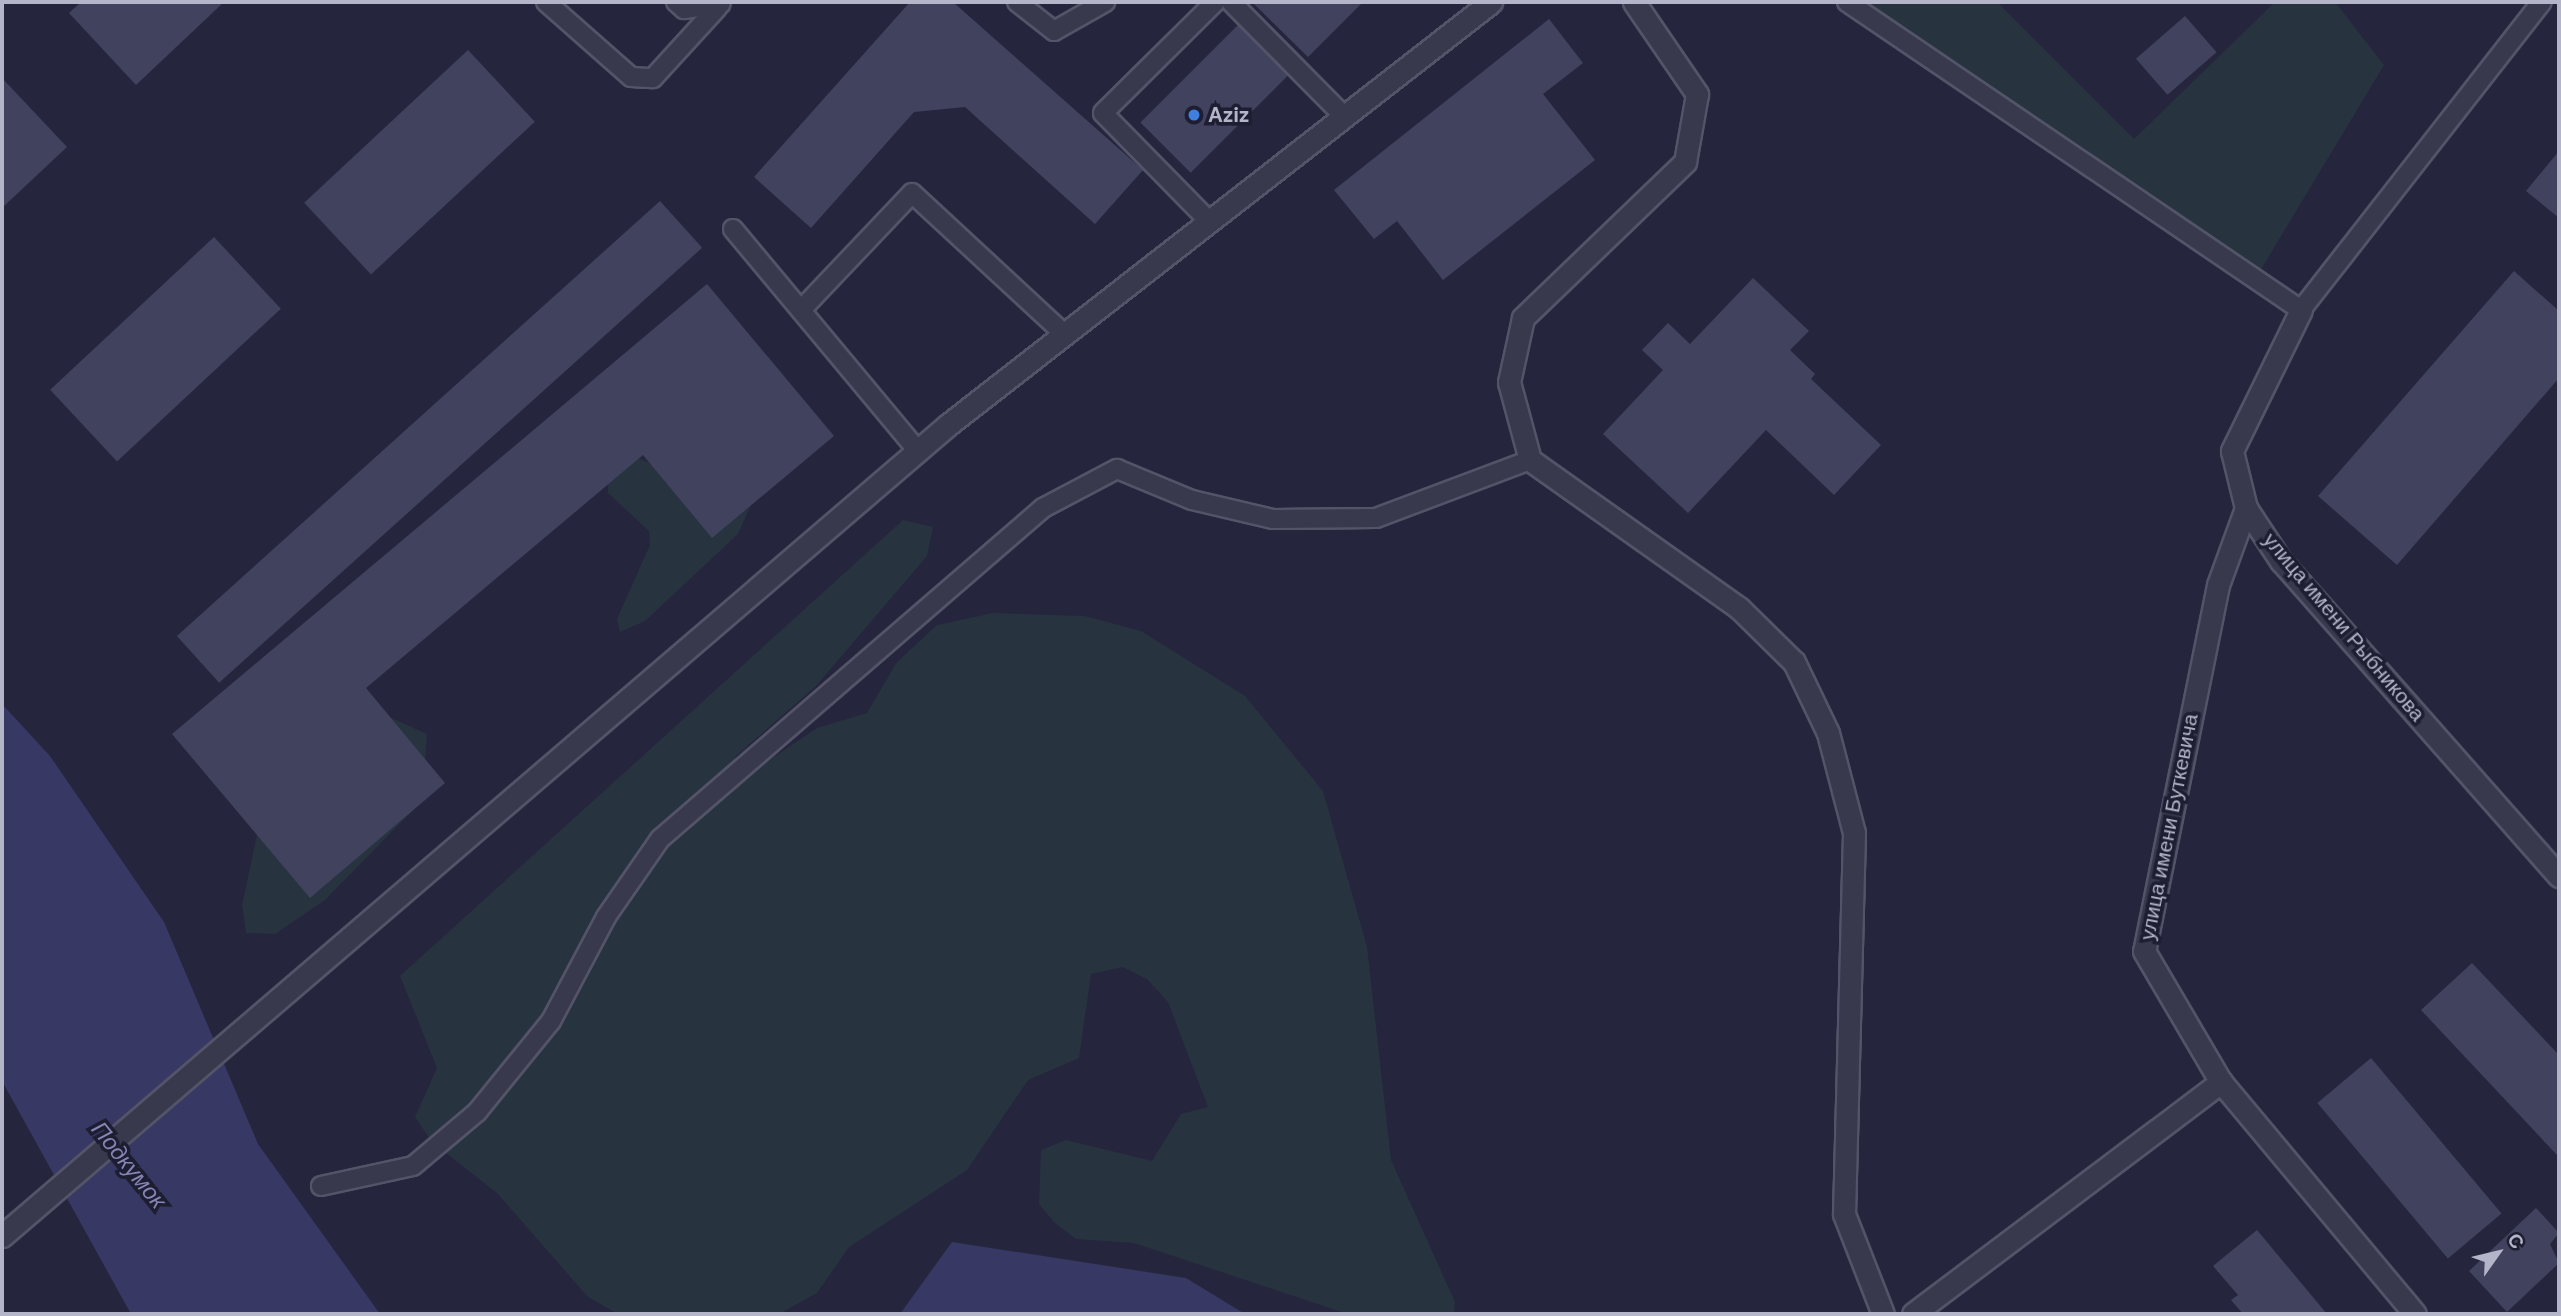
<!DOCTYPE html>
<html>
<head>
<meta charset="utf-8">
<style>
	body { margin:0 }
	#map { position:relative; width:2561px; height:1316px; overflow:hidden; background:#25263e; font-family:"DM Sans",sans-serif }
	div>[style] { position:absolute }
	.green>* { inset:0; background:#27333f }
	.water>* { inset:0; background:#373863 }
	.building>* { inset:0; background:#41425e; transform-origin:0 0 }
	.roads { filter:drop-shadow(2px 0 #545469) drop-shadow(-2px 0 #545469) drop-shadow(0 2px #545469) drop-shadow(0 -2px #545469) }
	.service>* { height:18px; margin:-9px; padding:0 9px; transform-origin:9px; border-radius:9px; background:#39394e }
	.minor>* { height:21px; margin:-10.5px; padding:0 10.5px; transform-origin:10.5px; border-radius:10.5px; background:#39394e }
	.tertiary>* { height:21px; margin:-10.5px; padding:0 10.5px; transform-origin:10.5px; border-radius:10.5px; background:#39394e }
	.dots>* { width:19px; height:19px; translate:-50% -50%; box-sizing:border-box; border:4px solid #1e1e33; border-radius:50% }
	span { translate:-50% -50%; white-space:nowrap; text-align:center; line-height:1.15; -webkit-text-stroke:7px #1e1e33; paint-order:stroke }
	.poi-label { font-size:21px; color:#b5b5c9; font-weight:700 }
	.left { translate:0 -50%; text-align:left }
	.street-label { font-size:21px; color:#b5b5c9 }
	.water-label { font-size:23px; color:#8586b4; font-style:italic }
	.frame { position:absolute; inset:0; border:4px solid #b5b5c9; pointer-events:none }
	.north { position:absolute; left:2463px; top:1218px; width:70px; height:70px; -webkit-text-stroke:5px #1e1e33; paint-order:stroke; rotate:56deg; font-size:19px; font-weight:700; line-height:28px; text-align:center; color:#b5b5c9 }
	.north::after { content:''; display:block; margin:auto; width:24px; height:32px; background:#b5b5c9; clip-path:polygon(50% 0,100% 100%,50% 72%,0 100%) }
</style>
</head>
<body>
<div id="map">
	<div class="green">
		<i style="clip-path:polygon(1865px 2px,1997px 2px,2134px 139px,2275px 2px,2335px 2px,2384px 65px,2254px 281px)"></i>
		<i style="clip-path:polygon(621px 451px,713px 489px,759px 486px,738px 534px,645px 621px,620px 632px,617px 619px,650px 545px,649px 531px,608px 493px,608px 454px)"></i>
		<i style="clip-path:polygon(903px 520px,933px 527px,927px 556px,816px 686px,735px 757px,750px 773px,817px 728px,867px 713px,897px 662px,937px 625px,993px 613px,1085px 616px,1141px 631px,1245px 696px,1323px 791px,1367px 947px,1391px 1160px,1455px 1302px,1454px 1314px,1348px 1314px,1134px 1243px,1076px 1239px,1055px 1223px,1039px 1204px,1041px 1150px,1066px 1140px,1152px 1161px,1181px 1114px,1208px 1107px,1168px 1002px,1147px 979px,1123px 967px,1091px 974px,1079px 1058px,1028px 1080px,967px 1170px,849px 1247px,817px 1293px,779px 1314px,618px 1314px,588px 1297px,497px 1193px,432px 1142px,415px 1117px,437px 1068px,400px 976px)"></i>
		<i style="clip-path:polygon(350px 699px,427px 734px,422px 801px,325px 900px,275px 934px,246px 933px,242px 905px,265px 797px)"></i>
	</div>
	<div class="water">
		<i style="clip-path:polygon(2px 704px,50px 756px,164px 922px,258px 1144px,380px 1314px,131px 1314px,2px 1081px)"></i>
		<i style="clip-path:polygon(952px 1242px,1186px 1278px,1245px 1314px,900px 1314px)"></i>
	</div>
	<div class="building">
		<i style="clip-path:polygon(81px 2px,224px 2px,136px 85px,69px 13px)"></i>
		<i style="clip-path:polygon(910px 2px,953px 2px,1143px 170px,1095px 224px,965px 107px,914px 112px,811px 228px,754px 177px)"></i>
		<i style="clip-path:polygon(1252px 2px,1363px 2px,1308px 57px)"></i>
		<i style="left:2185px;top:16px;width:48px;height:65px;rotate:49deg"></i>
		<i style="clip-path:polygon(1549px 19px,1583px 63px,1543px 94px,1595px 160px,1443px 280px,1397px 221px,1374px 239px,1334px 190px)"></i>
		<i style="left:1238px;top:25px;width:71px;height:138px;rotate:45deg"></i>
		<i style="left:468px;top:50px;width:98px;height:224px;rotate:47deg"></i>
		<i style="clip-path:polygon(2px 78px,67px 147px,2px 208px)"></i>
		<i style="clip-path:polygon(2559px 151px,2559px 218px,2526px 191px)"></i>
		<i style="left:660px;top:201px;width:63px;height:650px;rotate:48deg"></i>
		<i style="left:214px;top:237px;width:98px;height:224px;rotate:47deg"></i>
		<i style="clip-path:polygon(2514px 271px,2559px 311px,2559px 378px,2397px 565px,2318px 496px)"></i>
		<i style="clip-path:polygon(1753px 278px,1809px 331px,1790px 350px,1815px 374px,1811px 379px,1881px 445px,1834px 495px,1766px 430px,1688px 513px,1603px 434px,1663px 370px,1642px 350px,1668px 323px,1690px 344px)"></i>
		<i style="clip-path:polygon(707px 284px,834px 436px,712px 538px,643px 455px,366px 688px,445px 783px,310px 898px,172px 734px)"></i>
		<i style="clip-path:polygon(2472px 963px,2559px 1055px,2557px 1155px,2421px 1010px)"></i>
		<i style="left:2371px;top:1058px;width:203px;height:70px;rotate:50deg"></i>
		<i style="clip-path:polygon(2536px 1208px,2559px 1233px,2550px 1244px,2559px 1263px,2507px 1312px,2469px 1271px)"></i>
		<i style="clip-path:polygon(2257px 1230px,2327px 1314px,2243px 1314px,2231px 1300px,2238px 1295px,2213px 1266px)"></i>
	</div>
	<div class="roads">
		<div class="service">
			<i style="left:546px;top:2px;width:113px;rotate:41.4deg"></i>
			<i style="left:631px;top:77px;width:22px;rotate:3deg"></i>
			<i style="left:653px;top:78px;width:95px;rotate:-47.6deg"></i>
			<i style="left:676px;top:2px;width:11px;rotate:41deg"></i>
			<i style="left:684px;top:9px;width:37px;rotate:-8deg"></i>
			<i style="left:1017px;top:2px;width:47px;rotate:38.1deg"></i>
			<i style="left:1054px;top:31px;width:59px;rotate:-29.6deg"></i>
			<i style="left:1231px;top:2px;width:161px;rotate:45.3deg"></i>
			<i style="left:1847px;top:2px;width:549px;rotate:34.15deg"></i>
			<i style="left:2301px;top:310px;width:391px;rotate:-52deg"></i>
			<i style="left:1209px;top:221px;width:151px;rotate:-134.5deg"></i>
			<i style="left:1103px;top:113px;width:158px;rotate:-44.7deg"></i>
			<i style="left:733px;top:229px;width:288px;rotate:50.2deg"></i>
			<i style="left:801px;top:310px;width:161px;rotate:-46.5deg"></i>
			<i style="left:912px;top:193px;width:207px;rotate:42.8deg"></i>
			<i style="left:321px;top:1186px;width:94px;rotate:-12.3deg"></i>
			<i style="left:413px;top:1166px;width:84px;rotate:-40.2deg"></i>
			<i style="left:477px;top:1112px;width:117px;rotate:-50.9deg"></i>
			<i style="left:551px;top:1021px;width:118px;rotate:-62.1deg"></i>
			<i style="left:606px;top:917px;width:95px;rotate:-55.3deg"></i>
			<i style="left:660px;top:839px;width:506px;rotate:-40.83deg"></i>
			<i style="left:1043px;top:508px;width:84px;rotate:-27.8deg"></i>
			<i style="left:1117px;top:469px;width:81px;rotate:22.5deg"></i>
			<i style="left:1192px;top:500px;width:83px;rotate:13.2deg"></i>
			<i style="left:1273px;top:519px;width:103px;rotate:-0.6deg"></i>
			<i style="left:1376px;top:518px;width:165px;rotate:-20.6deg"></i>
		</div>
		<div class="minor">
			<i style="left:1634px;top:2px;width:112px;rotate:55.6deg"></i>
			<i style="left:1697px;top:94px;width:69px;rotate:100deg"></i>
			<i style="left:1685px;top:162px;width:225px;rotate:136.1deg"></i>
			<i style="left:1523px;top:318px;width:66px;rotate:102.3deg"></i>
			<i style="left:1509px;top:382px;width:81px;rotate:74.9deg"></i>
			<i style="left:1530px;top:460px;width:256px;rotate:35.3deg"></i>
			<i style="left:1739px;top:608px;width:77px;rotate:44.5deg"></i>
			<i style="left:1794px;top:662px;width:79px;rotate:64.4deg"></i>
			<i style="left:1828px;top:733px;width:103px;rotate:75.4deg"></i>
			<i style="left:1854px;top:833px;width:381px;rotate:91.5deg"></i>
			<i style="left:1844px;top:1214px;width:107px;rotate:68.7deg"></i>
			<i style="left:2301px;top:310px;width:157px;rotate:116.1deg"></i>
			<i style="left:2232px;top:451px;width:59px;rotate:76.2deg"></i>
			<i style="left:2246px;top:508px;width:64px;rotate:56.6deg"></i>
			<i style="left:2281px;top:561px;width:420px;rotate:48.6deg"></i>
			<i style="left:2246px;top:508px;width:82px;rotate:110deg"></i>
			<i style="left:2218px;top:585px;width:373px;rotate:101.4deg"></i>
			<i style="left:2144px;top:951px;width:152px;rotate:59.6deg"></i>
			<i style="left:2221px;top:1082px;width:302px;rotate:50.1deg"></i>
			<i style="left:1913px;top:1314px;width:386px;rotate:-37deg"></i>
		</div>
		<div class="tertiary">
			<i style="left:2px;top:1236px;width:1247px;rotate:-40.61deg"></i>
			<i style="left:949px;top:424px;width:687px;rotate:-37.9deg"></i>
		</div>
	</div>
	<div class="dots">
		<i style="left:1194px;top:115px;background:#3f7fe0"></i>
	</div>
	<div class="poi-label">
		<span class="left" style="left:1208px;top:115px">Aziz</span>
	</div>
	<div class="street-label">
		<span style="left:2344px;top:627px;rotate:50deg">улица имени Рыбникова</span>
		<span style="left:2169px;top:827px;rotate:-79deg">улица имени Буткевича</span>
	</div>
	<div class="water-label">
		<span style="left:129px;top:1165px;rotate:51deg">Подкумок</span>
	</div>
	<div class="frame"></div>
	<div class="north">С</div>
</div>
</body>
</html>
